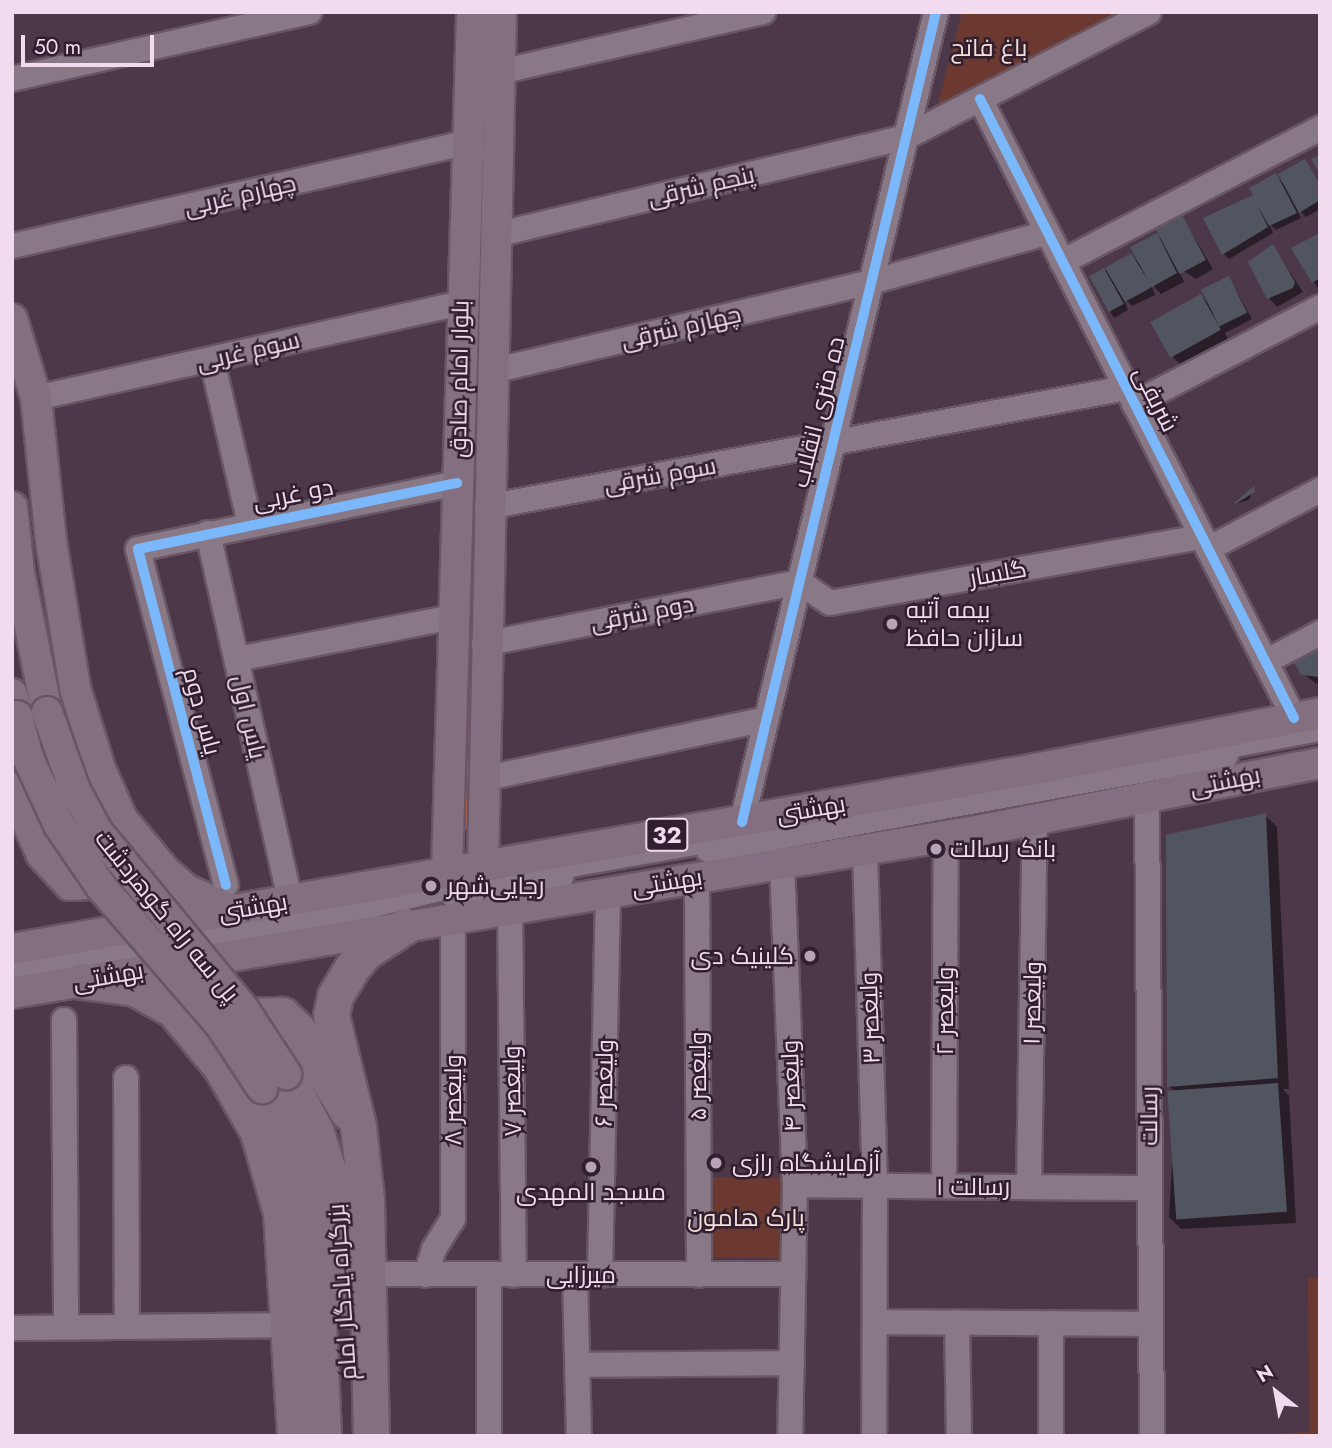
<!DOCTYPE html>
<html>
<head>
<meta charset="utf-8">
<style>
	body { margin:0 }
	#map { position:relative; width:1332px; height:1448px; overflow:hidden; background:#4d384a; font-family:Jost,Cairo,sans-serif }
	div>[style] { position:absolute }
	.green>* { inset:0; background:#6c3931; transform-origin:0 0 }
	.forest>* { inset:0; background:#a45c50 }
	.shadow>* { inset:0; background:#0007 }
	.building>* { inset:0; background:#51555f; transform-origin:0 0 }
	.roads { filter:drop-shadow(2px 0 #685665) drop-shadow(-2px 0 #685665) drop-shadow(0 2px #685665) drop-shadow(0 -2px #685665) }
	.minor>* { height:24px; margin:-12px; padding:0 12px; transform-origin:12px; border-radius:12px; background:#897986 }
	.major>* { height:30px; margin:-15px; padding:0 15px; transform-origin:15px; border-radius:15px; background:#836f80 }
	.highway>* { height:35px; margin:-17.5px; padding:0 17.5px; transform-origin:17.5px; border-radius:17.5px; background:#846f81 }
	.bridges { filter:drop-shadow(2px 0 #685665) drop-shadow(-2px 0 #685665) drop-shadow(0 2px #685665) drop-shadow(0 -2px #685665) }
	.major-bridge>* { height:30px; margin:-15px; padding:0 15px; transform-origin:15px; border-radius:15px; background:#836f80 }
	.cycleway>* { height:10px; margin:-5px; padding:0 5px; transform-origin:5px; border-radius:5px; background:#7ab7fb }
	.dots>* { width:19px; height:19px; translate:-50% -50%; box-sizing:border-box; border:4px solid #301f2e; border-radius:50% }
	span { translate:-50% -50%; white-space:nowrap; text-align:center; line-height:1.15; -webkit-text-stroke:5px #301f2e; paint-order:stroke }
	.shield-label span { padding:2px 5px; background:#301f2e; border:2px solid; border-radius:5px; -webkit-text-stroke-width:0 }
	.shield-label { font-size:23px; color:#f2dbee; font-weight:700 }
	.park-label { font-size:24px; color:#f5ded8 }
	.street-label { font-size:24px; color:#f2dbee }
	.poi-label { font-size:24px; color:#f2dbee }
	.left { translate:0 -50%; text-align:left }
	.right { translate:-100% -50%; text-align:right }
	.frame { position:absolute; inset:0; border:14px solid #f2dbee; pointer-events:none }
	.north { position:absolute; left:1241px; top:1357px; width:70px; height:70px; -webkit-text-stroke:5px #301f2e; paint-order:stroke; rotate:329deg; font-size:19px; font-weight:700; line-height:28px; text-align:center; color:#f2dbee }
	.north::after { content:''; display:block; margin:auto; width:24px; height:32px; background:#f2dbee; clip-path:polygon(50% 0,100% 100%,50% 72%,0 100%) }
	.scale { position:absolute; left:21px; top:35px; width:133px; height:32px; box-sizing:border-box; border:4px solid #f2dbee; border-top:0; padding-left:9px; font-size:21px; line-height:24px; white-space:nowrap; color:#f2dbee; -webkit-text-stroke:5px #301f2e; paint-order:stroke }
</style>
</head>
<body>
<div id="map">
	<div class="green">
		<i style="clip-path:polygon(962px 12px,1144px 12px,935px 115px)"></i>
		<i style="left:709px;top:1177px;width:76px;height:80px;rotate:1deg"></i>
		<i style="clip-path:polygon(1308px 1278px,1320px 1278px,1320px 1436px,1194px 1436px,1309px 1432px)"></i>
	</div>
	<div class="forest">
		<i style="clip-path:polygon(477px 340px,470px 826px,461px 834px)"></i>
	</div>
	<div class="shadow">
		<i style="clip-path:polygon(1305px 161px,1320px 183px,1320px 209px,1306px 217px,1297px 208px,1301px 218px,1276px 230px,1269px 223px,1273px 233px,1229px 259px,1224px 254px,1255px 196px,1275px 175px,1285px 185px)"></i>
		<i style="clip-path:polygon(1182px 217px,1213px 269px,1196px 279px,1178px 267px,1184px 282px,1161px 294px,1150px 282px,1155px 295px,1132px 306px,1123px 297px,1128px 310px,1114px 318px,1091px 278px,1131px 255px,1140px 264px,1157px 235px,1165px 244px)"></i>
		<i style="clip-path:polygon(1318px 236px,1320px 237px,1318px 288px,1295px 251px)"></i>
		<i style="clip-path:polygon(1273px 246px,1303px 292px,1277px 307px,1269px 298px)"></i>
		<i style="clip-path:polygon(1229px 278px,1252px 319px,1225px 333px,1228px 339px,1180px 364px,1172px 356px,1201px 296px,1210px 305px)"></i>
		<i style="clip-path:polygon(1254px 488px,1249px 500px,1238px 503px)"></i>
		<i style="clip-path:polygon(1320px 649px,1320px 686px,1302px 673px)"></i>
		<i style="clip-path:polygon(1265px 815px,1277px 827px,1289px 1089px,1283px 1089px,1289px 1096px,1296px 1223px,1181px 1229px,1169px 1217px,1176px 1093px,1169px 1086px)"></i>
	</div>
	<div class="building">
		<i style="clip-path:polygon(1320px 155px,1320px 174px,1311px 159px)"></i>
		<i style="clip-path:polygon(1305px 159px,1320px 184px,1320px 200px,1299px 213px,1278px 174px)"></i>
		<i style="clip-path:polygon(1276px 173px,1297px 213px,1269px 226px,1257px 205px,1268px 227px,1222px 255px,1203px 218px,1253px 195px,1249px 188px)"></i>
		<i style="left:1182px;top:215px;width:51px;height:30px;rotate:62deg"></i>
		<i style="clip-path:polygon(1157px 233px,1177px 273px,1125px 302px,1105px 268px,1131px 253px,1148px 280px,1130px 247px)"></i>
		<i style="clip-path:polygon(1318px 234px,1320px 278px,1312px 283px,1291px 248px)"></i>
		<i style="clip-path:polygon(1273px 244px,1295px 282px,1293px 288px,1267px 299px,1248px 262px)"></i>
		<i style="left:1104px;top:268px;width:41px;height:17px;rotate:61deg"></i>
		<i style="left:1229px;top:276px;width:41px;height:31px;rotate:64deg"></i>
		<i style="left:1201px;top:294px;width:41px;height:58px;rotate:61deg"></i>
		<i style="clip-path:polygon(1254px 486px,1255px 492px,1235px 504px,1234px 503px)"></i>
		<i style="clip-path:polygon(1320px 647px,1320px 677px,1301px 675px,1293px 661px)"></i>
		<i style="clip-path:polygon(1266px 813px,1278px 1078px,1167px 1087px,1166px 835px)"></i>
		<i style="left:1278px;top:1083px;width:129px;height:111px;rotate:86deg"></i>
	</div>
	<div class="roads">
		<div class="minor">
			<i style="left:499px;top:72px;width:271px;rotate:-12.8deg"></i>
			<i style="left:12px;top:79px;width:305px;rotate:-12.7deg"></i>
			<i style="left:980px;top:99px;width:694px;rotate:63.1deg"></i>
			<i style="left:495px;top:235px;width:423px;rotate:-13.4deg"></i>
			<i style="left:906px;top:137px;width:273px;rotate:-27.2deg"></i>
			<i style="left:12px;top:246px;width:467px;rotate:-12.8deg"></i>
			<i style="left:1062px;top:262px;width:291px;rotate:-27.4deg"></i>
			<i style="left:212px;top:360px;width:168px;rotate:77deg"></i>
			<i style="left:492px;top:371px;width:389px;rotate:-13.2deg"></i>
			<i style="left:871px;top:282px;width:183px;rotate:-15.6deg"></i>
			<i style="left:36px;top:398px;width:435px;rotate:-12.6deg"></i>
			<i style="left:1134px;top:404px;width:210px;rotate:-27.5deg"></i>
			<i style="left:487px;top:507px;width:650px;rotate:-10.55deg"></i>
			<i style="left:208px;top:533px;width:376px;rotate:77.4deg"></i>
			<i style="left:1208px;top:549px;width:127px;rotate:-27.8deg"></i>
			<i style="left:799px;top:582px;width:37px;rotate:34deg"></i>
			<i style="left:830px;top:603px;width:378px;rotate:-10.1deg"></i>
			<i style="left:484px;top:644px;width:321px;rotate:-11.1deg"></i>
			<i style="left:237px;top:659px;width:221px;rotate:-11deg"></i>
			<i style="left:1265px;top:662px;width:62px;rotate:-27.8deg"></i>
			<i style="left:1207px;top:750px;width:115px;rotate:-10.5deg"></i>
			<i style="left:482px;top:779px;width:290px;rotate:-11.9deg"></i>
			<i style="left:1147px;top:797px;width:639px;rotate:89.55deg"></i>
			<i style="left:742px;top:822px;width:833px;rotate:-76.53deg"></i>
			<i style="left:708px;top:850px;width:527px;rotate:-10.39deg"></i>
			<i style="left:865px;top:850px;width:336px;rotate:88.3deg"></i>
			<i style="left:875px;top:1186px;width:250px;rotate:90.2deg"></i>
			<i style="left:782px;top:863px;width:322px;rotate:87.7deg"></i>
			<i style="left:795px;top:1185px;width:251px;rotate:91.1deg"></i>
			<i style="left:542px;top:870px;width:184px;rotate:-10deg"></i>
			<i style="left:697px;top:877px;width:398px;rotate:89.7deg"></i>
			<i style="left:226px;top:885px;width:347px;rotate:-104.7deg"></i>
			<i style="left:138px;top:549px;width:326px;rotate:-11.7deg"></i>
			<i style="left:452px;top:894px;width:111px;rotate:-9.3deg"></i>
			<i style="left:510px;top:907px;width:368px;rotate:89.4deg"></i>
			<i style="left:12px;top:972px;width:367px;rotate:-10.5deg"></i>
			<i style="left:373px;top:905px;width:98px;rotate:-13.6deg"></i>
			<i style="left:64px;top:1020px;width:307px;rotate:89.6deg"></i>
			<i style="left:126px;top:1078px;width:249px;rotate:89.8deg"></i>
			<i style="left:795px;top:1185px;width:355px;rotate:0.5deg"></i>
			<i style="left:944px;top:1186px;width:350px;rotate:-89.7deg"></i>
			<i style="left:1029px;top:1187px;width:369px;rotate:-89.1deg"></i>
			<i style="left:369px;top:1274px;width:424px"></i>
			<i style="left:426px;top:1275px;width:27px;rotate:-73deg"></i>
			<i style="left:434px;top:1249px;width:36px;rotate:-58deg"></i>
			<i style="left:453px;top:1219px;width:302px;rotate:-90deg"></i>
			<i style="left:575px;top:1275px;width:161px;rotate:88.6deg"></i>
			<i style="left:600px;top:1275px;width:384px;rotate:-88.8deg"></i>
			<i style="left:875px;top:1322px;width:276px;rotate:0.4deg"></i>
			<i style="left:957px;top:1322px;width:114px;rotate:89deg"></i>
			<i style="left:12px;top:1328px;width:278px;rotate:-0.6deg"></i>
			<i style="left:578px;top:1365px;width:214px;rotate:-0.5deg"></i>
			<i style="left:489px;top:1436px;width:162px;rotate:-90deg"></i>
			<i style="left:1051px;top:1436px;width:113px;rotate:-90deg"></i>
		</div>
		<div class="major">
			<i style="left:12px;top:319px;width:83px;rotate:73.1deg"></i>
			<i style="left:36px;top:398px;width:144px;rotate:84deg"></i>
			<i style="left:51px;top:541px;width:149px;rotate:80.7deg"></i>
			<i style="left:75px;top:688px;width:85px;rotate:72.8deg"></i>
			<i style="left:100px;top:769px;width:55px;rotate:66.3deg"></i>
			<i style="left:122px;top:819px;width:67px;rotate:50.4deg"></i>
			<i style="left:165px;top:871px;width:29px;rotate:41deg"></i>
			<i style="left:187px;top:890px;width:49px;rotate:24deg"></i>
			<i style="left:12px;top:507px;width:65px;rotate:83.9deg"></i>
			<i style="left:19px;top:572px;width:143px;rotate:78.7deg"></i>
			<i style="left:12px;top:694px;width:23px;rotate:77deg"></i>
			<i style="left:12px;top:788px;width:73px;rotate:65.9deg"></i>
			<i style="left:42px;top:855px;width:41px;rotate:47deg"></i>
			<i style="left:70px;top:885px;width:21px;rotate:-3deg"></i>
			<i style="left:91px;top:884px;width:17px;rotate:-24deg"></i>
			<i style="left:107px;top:877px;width:14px;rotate:-51deg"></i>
			<i style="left:483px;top:866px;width:854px;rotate:-88.79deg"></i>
			<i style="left:447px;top:871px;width:859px;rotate:-88.33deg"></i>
			<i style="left:12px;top:949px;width:1039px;rotate:-9.98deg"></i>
			<i style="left:1035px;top:769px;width:290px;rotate:-11.1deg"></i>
			<i style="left:12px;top:993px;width:979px;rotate:-9.53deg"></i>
			<i style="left:977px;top:831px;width:350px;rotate:-11.2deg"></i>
		</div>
		<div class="highway">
			<i style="left:82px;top:981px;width:53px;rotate:7.5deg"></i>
			<i style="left:135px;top:988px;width:45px;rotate:29.4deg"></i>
			<i style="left:174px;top:1010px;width:74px;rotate:50.5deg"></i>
			<i style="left:221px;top:1067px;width:75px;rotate:60.4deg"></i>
			<i style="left:258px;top:1132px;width:84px;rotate:74.1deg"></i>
			<i style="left:281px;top:1213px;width:223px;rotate:86.4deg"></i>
			<i style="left:227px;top:1036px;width:10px;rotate:-61deg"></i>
			<i style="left:232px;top:1027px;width:20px;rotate:-33deg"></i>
			<i style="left:249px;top:1016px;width:33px;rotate:-2deg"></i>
			<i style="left:282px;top:1015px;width:22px;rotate:43deg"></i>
			<i style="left:298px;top:1030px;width:96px;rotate:58.6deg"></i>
			<i style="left:286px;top:1074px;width:65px;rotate:62.7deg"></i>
			<i style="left:316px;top:1132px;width:70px;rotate:72.6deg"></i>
			<i style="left:337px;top:1199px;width:111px;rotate:84.9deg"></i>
			<i style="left:266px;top:1098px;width:51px;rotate:64.4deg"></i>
			<i style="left:288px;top:1144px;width:88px;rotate:72.8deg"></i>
			<i style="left:314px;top:1228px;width:208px;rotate:87.5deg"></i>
			<i style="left:371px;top:1436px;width:237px;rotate:-91.2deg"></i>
			<i style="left:366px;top:1199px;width:73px;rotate:-96.3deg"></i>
			<i style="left:358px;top:1126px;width:114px;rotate:-103.7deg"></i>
			<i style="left:331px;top:1015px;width:19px;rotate:-78deg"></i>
			<i style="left:335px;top:996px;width:35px;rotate:-59deg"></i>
			<i style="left:353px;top:966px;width:18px;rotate:-49deg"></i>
			<i style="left:365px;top:952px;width:48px;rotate:-33deg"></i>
		</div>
	</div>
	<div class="bridges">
		<div class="major-bridge">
			<i style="left:47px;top:712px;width:83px;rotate:70.3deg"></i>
			<i style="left:75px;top:790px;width:47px;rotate:61.8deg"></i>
			<i style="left:97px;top:831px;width:232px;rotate:50.6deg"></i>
			<i style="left:244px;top:1010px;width:77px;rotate:56.7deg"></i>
			<i style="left:17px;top:716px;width:43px;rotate:75.3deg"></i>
			<i style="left:28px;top:758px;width:74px;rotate:65.2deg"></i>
			<i style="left:59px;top:825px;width:76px;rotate:55.7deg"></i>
			<i style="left:102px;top:888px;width:180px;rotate:49.1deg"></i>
			<i style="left:220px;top:1024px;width:77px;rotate:56.7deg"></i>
		</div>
	</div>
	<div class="cycleway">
		<i style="left:980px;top:99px;width:694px;rotate:63.1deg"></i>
		<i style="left:742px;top:822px;width:833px;rotate:-76.53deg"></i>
		<i style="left:226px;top:885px;width:347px;rotate:-104.7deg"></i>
		<i style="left:138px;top:549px;width:326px;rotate:-11.7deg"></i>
	</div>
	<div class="dots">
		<i style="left:892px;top:624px;background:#b8a2b5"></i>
		<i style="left:936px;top:849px;background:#b8a2b5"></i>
		<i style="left:431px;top:886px;background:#b8a2b5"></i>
		<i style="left:810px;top:956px;background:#b8a2b5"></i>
		<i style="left:716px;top:1163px;background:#b8a2b5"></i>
		<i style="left:591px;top:1167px;background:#b8a2b5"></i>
	</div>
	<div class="shield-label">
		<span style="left:667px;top:835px">32</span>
	</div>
	<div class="park-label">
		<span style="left:989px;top:48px">باغ فاتح</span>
		<span style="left:746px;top:1218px">پارک هامون</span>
	</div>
	<div class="street-label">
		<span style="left:701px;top:186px;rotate:-13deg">پنجم شرقی</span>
		<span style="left:240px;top:195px;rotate:-13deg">چهارم غربی</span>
		<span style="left:681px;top:327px;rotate:-13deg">چهارم شرقی</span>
		<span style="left:248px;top:351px;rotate:-13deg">سوم غربی</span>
		<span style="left:459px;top:379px;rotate:-89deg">بلوار امام صادق</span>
		<span style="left:1156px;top:399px;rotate:63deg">شریفی</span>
		<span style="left:818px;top:412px;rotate:-76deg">ده متری انقلاب</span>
		<span style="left:660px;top:475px;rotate:-10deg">سوم شرقی</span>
		<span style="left:293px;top:494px;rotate:-11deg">دو غربی</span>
		<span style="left:998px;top:573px;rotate:-10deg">گلسار</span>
		<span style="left:642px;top:613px;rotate:-11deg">دوم شرقی</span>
		<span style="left:202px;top:711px;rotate:75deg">یاس دوم</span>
		<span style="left:249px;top:717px;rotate:77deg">یاس اول</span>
		<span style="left:1225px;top:781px;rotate:-11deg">بهشتی</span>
		<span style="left:811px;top:809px;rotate:-10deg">بهشتى</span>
		<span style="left:667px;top:882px;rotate:-9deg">بهشتی</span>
		<span style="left:253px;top:907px;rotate:-10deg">بهشتى</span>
		<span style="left:167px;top:916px;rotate:51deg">پل سه راه گوهردشت</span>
		<span style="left:108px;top:976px;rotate:-10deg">بهشتی</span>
		<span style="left:1032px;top:1003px;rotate:-89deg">ولیعصر ۱</span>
		<span style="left:945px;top:1011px;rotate:-90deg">ولیعصر ۲</span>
		<span style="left:870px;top:1018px;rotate:-92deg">ولیعصر ۳</span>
		<span style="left:698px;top:1076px;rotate:-90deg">ولیعصر ۵</span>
		<span style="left:604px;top:1083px;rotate:-89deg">ولیعصر ۶</span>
		<span style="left:791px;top:1086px;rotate:-92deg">ولیعصر ۴</span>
		<span style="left:512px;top:1091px;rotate:-91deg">ولیعصر ۷</span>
		<span style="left:453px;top:1100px;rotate:-90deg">ولیعصر ۸</span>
		<span style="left:1149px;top:1116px;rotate:-90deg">رسالت</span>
		<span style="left:973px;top:1187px">رسالت ۱</span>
		<span style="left:581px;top:1275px">میرزایی</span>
		<span style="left:342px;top:1292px;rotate:-94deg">بزرگراه یادگار امام</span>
	</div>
	<div class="poi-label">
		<span class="left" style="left:906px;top:624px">بیمه آتیه<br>سازان حافظ</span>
		<span class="left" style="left:950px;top:849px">بانک رسالت</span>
		<span class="left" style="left:447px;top:886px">رجایی‌شهر</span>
		<span class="right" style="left:794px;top:956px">کلینیک دی</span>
		<span class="left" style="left:732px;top:1163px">آزمایشگاه رازی</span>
		<span style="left:591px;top:1192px">مسجد المهدی</span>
	</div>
	<div class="frame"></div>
	<div class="north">N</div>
	<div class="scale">50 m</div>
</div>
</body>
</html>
